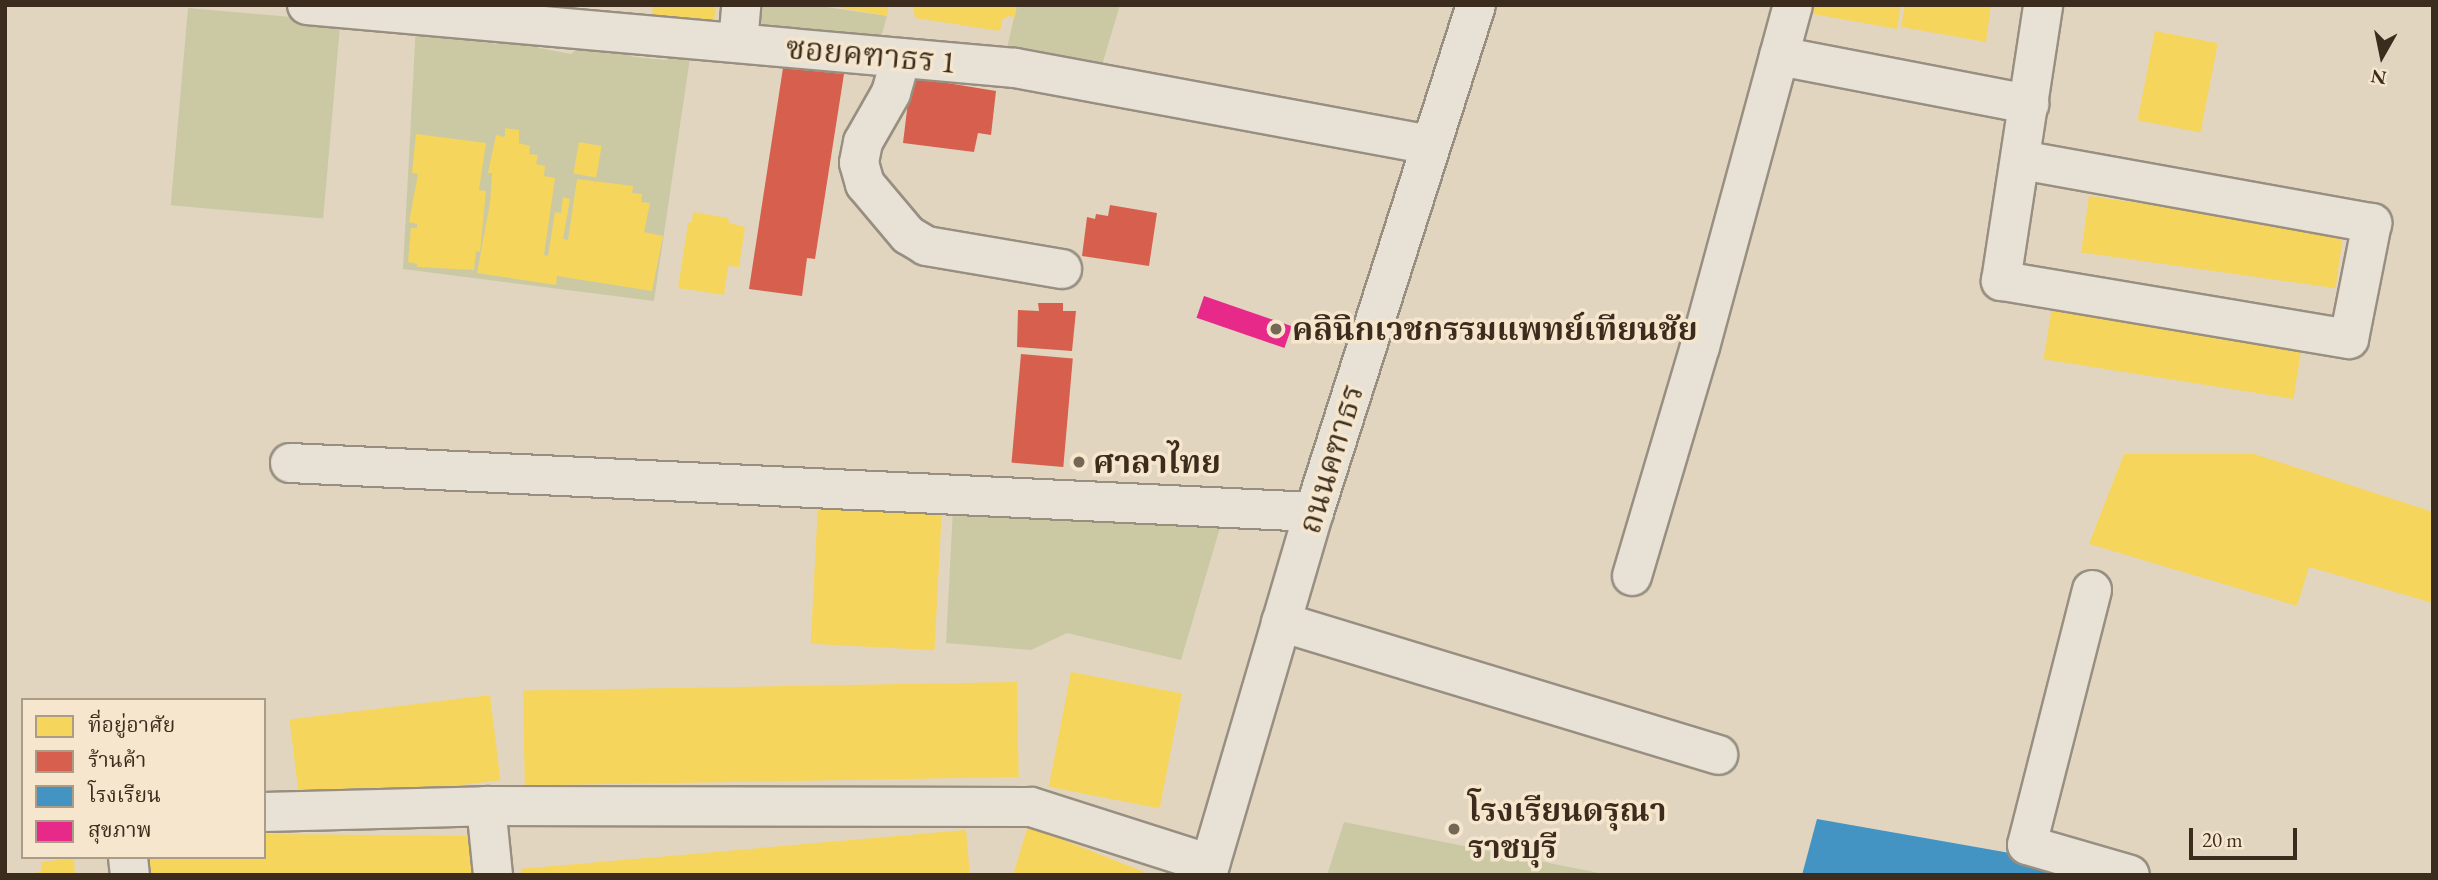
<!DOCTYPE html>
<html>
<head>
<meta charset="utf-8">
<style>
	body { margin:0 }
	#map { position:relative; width:2438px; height:880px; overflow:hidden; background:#e1d5c0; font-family:"EB Garamond","Noto Serif Thai",serif }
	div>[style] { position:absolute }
	.green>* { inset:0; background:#cac9a4; transform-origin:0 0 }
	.homes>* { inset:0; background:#f6d55c; transform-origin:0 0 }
	.shops>* { inset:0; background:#d6604d; transform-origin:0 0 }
	.schools>* { inset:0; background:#4393c3 }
	.health>* { inset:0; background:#e7298a; transform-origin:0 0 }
	.roads { filter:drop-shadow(2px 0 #988f81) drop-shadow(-2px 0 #988f81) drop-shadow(0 2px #988f81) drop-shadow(0 -2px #988f81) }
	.minor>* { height:38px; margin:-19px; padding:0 19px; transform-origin:19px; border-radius:19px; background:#e7e1d6 }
	.dots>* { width:19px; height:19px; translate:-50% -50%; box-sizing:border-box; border:4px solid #f5e6cd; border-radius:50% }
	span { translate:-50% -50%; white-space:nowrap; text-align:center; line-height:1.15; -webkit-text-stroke:7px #f5e6cd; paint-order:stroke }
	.street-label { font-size:32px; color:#3b2c1d }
	.poi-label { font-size:32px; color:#3b2c1d; font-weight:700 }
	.left { translate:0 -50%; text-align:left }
	.frame { position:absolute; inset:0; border:7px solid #3b2c1d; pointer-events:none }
	.legend { position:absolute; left:21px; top:698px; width:245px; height:161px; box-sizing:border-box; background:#f5e6cd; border:2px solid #ab9c87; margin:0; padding:9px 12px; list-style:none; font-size:21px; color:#3b2c1d }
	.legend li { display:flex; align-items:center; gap:14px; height:35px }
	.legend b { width:35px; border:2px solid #ab9c87 }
	.north { position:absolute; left:2347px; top:21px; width:70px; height:70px; -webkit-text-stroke:5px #f5e6cd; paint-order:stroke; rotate:189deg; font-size:19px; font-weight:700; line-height:28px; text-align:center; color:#3b2c1d }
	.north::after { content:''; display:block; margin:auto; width:24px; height:32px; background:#3b2c1d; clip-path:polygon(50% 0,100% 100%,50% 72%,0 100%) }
	.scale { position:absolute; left:2189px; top:828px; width:108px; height:32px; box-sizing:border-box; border:4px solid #3b2c1d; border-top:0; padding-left:9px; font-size:21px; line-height:24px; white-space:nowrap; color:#3b2c1d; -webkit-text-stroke:5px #f5e6cd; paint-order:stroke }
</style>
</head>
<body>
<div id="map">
	<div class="green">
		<i style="clip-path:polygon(750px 5px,813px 5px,887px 16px,880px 41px,747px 30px)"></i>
		<i style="clip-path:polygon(1017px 5px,1120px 5px,1102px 65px,1006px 52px)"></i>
		<i style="left:188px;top:8px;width:153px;height:198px;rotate:5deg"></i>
		<i style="clip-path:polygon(416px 24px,461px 31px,469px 40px,496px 44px,502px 37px,534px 41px,539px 48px,571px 54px,580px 46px,626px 46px,633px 57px,667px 60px,676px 50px,691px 51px,654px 301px,403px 269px)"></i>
		<i style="clip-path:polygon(953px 508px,1222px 521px,1181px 660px,1067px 633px,1031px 650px,946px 643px)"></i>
		<i style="clip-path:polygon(1344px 822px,1609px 875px,1327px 875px)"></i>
	</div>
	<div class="homes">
		<i style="clip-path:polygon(653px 5px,716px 5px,714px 21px,652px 16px)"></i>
		<i style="clip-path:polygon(824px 5px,889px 5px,887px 16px)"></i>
		<i style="clip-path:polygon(913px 5px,1017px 5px,1015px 17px,1008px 16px,1002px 20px,1000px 31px,915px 18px)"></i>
		<i style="clip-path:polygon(1815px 5px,1901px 5px,1897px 29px,1813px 14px)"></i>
		<i style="clip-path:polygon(1905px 5px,1991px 5px,1986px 42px,1901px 27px)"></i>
		<i style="left:2155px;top:31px;width:64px;height:91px;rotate:11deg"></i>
		<i style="clip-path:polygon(505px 128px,519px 130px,519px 143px,530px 146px,529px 154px,538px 155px,536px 164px,545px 166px,544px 176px,555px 178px,544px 255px,548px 256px,555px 212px,561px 213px,563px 197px,570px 199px,563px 239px,568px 240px,577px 179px,633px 186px,632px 193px,642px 194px,641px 202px,650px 203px,644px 232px,663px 236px,652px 291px,557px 276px,556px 285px,477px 273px,490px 203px,492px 173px,488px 173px,496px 135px,505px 137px)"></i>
		<i style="clip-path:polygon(416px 134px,486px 143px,479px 190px,486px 191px,480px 252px,476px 251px,474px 270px,417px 267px,417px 264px,408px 262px,411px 228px,417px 228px,417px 224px,409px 222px,418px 174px,412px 173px)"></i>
		<i style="left:579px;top:142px;width:23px;height:32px;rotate:10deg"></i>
		<i style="left:2089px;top:196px;width:257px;height:57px;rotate:8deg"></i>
		<i style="clip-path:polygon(693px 212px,728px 218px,729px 223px,745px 227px,739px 267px,728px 266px,724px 295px,678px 288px,688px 223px,692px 222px)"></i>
		<i style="left:2052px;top:306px;width:253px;height:54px;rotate:9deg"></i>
		<i style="clip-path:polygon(2124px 454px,2254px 454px,2433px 512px,2433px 603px,2309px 567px,2297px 606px,2089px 544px)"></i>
		<i style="left:818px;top:504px;width:124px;height:140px;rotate:3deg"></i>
		<i style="left:1071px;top:672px;width:113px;height:117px;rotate:11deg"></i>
		<i style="left:1017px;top:682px;width:95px;height:494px;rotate:89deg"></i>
		<i style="left:490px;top:695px;width:86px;height:202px;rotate:83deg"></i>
		<i style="clip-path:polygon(1028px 826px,1144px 872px,1143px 875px,1013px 875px)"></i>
		<i style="left:966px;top:830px;width:45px;height:446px;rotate:85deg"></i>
		<i style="clip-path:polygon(264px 834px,485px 836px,488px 875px,137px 875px,135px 857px,264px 857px)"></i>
		<i style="clip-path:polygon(74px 858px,75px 875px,28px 875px,42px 871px,41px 862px)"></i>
	</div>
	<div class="shops">
		<i style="clip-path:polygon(783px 68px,844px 74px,815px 259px,807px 258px,802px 296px,749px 289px)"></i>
		<i style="clip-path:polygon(911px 77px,996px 91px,991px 135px,978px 133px,974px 152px,903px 143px)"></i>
		<i style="clip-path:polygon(1110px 205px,1157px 213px,1149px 266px,1082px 256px,1087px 217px,1095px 219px,1096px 214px,1108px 216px)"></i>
		<i style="clip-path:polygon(1038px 303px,1063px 303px,1063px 311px,1076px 311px,1072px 351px,1017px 347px,1018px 310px,1039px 311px)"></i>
		<i style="left:1021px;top:354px;width:52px;height:109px;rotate:5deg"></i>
	</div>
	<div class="schools">
		<i style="clip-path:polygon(1817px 819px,2049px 860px,2096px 875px,1802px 875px)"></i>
	</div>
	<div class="health">
		<i style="left:1204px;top:296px;width:93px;height:23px;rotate:19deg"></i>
	</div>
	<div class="roads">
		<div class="minor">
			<i style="left:307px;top:5px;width:711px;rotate:5.08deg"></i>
			<i style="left:1015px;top:68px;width:422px;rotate:10.5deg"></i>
			<i style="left:738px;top:43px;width:38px;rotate:-85deg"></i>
			<i style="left:1779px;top:56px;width:255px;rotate:10.9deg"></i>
			<i style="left:901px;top:58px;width:36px;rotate:106deg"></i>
			<i style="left:891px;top:93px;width:56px;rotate:119.7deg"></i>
			<i style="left:863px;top:142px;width:21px;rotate:101deg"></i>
			<i style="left:859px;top:163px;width:22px;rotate:74deg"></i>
			<i style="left:865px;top:184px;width:67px;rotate:49.9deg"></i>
			<i style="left:908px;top:235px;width:21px;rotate:31deg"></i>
			<i style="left:926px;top:246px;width:138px;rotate:9.6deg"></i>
			<i style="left:2021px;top:160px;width:357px;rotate:10.2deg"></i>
			<i style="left:2372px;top:223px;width:118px;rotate:101.2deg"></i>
			<i style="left:2349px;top:339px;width:353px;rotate:-170.5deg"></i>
			<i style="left:2001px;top:281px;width:279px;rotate:-81.3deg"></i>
			<i style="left:290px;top:463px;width:1025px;rotate:2.74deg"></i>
			<i style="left:1632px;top:576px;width:239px;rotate:-73.5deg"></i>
			<i style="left:1700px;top:347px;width:354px;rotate:-74.8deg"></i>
			<i style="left:2092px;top:590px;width:263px;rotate:104.3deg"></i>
			<i style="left:2027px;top:845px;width:107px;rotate:16.2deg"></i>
			<i style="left:1281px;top:622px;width:457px;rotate:16.9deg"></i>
			<i style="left:486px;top:806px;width:69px;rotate:84.2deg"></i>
			<i style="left:264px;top:812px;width:222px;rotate:-1.5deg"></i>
			<i style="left:486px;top:806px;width:545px;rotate:0.11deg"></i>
			<i style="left:1031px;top:807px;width:188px;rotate:17.7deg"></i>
			<i style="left:128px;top:857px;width:18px;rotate:84deg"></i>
			<i style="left:1207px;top:875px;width:378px;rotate:-73.6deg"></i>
			<i style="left:1314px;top:512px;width:532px;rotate:-72.28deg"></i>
		</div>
	</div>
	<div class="dots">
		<i style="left:1276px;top:329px;background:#756756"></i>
		<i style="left:1079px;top:462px;background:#756756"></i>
		<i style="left:1454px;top:829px;background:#756756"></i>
	</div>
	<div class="street-label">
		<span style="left:871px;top:55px;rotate:5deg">ซอยคฑาธร 1</span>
		<span style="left:1331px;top:459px;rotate:-73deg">ถนนคฑาธร</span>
	</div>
	<div class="poi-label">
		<span class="left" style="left:1292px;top:329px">คลินิกเวชกรรมแพทย์เทียนชัย</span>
		<span class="left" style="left:1093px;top:462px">ศาลาไทย</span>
		<span class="left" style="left:1468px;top:829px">โรงเรียนดรุณา<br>ราชบุรี</span>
	</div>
	<div class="frame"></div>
	<ul class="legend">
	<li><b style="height:19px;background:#f6d55c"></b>ที่อยู่อาศัย</li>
	<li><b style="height:19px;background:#d6604d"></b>ร้านค้า</li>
	<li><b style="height:19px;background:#4393c3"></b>โรงเรียน</li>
	<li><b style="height:19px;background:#e7298a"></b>สุขภาพ</li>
	</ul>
	<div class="north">N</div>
	<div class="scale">20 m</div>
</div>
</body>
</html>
